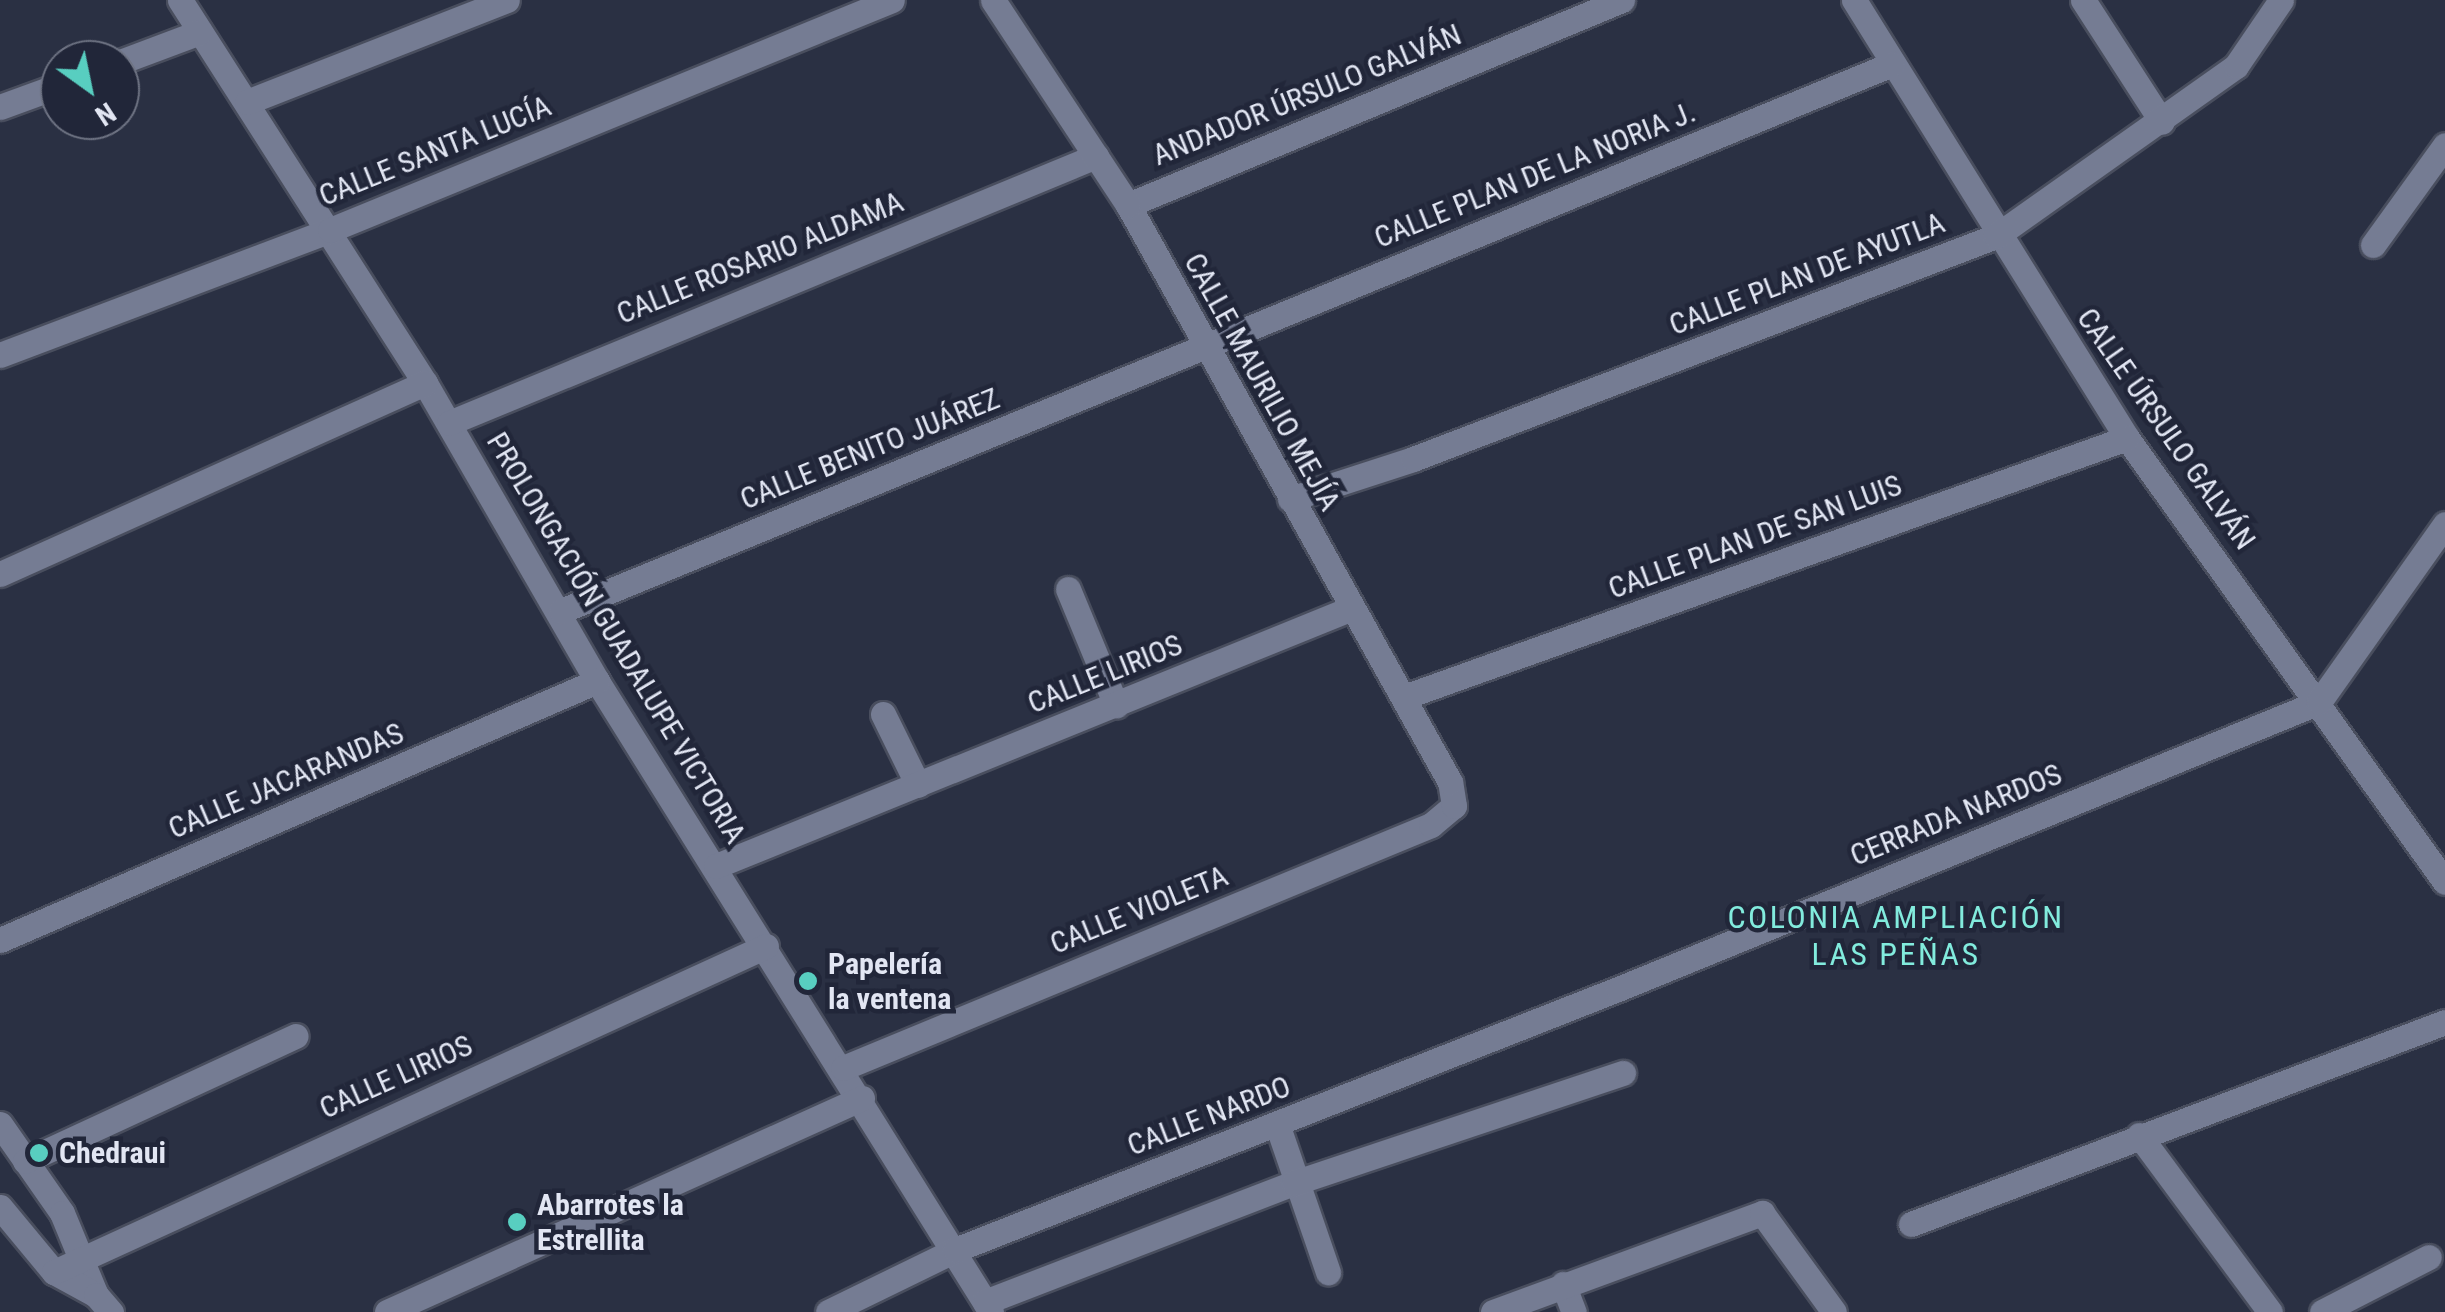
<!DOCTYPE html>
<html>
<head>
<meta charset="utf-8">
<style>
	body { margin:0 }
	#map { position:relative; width:2445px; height:1312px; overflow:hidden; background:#2a3043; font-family:"Roboto Condensed",sans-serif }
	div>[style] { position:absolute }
	.roads { filter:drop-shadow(2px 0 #494e5e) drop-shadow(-2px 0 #494e5e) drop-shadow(0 2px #494e5e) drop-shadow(0 -2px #494e5e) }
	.minor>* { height:25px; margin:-12.5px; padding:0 12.5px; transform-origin:12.5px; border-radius:12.5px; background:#757c93 }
	.dots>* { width:28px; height:28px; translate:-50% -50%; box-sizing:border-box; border:5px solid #212639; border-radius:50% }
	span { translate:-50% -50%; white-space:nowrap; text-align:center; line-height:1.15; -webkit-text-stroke:9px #212639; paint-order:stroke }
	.street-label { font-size:30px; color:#e2e6f3 }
	.poi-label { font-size:30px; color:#e2e6f3; font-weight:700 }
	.left { translate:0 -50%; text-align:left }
	.neighbourhood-label { font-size:32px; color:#82ebdd; letter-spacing:2.5px }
	.north { position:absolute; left:40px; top:40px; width:100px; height:100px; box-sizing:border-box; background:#212639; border:2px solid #6e7383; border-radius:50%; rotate:147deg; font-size:28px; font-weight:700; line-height:40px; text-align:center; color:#e2e6f3 }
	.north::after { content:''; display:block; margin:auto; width:35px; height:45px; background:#58cec0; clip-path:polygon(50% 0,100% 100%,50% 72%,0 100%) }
</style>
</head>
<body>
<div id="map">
	<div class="roads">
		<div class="minor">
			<i style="left:180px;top:0;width:455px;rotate:57.4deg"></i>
			<i style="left:425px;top:383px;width:344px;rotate:60deg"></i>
			<i style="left:597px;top:681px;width:744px;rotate:58.02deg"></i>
			<i style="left:1854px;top:0;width:516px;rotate:58.07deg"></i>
			<i style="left:2127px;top:438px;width:546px;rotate:54.39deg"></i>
			<i style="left:2083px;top:0;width:145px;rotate:57.1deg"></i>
			<i style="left:120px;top:62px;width:85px;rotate:-20.6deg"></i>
			<i style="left:247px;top:102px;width:279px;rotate:-21.4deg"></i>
			<i style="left:0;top:107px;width:64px;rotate:-20.1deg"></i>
			<i style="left:1128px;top:205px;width:535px;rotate:-22.54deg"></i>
			<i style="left:2373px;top:245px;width:123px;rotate:-54.2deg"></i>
			<i style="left:0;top:355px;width:353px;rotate:-20.7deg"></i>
			<i style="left:330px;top:230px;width:607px;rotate:-22.26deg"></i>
			<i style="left:449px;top:423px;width:700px;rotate:-22.42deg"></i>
			<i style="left:1290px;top:499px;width:129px;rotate:-18deg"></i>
			<i style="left:1413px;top:459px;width:624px;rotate:-20.93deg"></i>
			<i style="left:1996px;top:236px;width:294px;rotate:-35.3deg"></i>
			<i style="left:2236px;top:66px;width:80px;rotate:-55.7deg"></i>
			<i style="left:0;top:574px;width:466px;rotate:-24.2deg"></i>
			<i style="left:1068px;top:589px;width:126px;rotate:67.5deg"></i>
			<i style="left:561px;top:611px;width:1439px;rotate:-22.34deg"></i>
			<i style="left:1404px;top:697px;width:768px;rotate:-19.71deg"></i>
			<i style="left:883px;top:714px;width:79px;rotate:63.8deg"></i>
			<i style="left:716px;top:866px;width:686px;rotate:-22.08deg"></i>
			<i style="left:0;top:940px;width:651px;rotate:-23.45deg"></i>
			<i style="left:843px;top:1068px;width:636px;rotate:-22.45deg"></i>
			<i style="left:1431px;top:825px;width:30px;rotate:-40deg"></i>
			<i style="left:1454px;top:806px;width:24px;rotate:-99deg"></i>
			<i style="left:1450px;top:782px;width:661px;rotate:-119.16deg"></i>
			<i style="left:1128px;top:205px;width:245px;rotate:-123.4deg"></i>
			<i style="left:0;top:1124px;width:108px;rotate:55.1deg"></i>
			<i style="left:62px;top:1213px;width:89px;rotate:67.5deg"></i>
			<i style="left:1277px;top:1124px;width:157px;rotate:71deg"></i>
			<i style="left:2139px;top:1135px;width:220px;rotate:53.5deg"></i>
			<i style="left:25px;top:1161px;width:298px;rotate:-24.8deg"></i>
			<i style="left:0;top:1207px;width:85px;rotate:50.3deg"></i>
			<i style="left:54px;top:1272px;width:48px;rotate:28.7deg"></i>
			<i style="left:96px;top:1295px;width:23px;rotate:49deg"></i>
			<i style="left:1911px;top:1224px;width:571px;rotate:-20.72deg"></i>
			<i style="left:54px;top:1272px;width:783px;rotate:-24.6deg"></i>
			<i style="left:1563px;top:1284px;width:30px;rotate:69deg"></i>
			<i style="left:985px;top:1302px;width:331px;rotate:-21.1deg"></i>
			<i style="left:1294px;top:1183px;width:347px;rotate:-18.5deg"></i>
			<i style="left:387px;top:1312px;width:521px;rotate:-24.25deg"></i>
			<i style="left:828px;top:1312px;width:141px;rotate:-26deg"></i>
			<i style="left:955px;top:1250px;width:713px;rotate:-21.49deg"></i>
			<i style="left:1618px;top:989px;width:757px;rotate:-22.26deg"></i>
			<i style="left:2319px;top:702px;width:218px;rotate:-54.7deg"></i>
			<i style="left:1493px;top:1312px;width:287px;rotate:-20.2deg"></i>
			<i style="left:1762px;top:1213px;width:122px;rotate:54deg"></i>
			<i style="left:2322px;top:1312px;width:120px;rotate:-27.2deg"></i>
		</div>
	</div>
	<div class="dots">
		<i style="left:808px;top:981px;background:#58cec0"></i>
		<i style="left:39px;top:1153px;background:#58cec0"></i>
		<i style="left:517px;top:1222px;background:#58cec0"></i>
	</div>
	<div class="street-label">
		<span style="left:1307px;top:95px;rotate:-22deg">ANDADOR ÚRSULO GALVÁN</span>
		<span style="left:435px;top:151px;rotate:-22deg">CALLE SANTA LUCÍA</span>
		<span style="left:1535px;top:175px;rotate:-22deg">CALLE PLAN DE LA NORIA J.</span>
		<span style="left:760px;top:258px;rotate:-22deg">CALLE ROSARIO ALDAMA</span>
		<span style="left:1807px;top:274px;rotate:-21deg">CALLE PLAN DE AYUTLA</span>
		<span style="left:1262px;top:382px;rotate:61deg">CALLE MAURILIO MEJÍA</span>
		<span style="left:2166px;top:429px;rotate:55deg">CALLE ÚRSULO GALVÁN</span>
		<span style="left:870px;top:449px;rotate:-22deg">CALLE BENITO JUÁREZ</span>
		<span style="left:1755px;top:537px;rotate:-20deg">CALLE PLAN DE SAN LUIS</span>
		<span style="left:616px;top:638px;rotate:59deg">PROLONGACIÓN GUADALUPE VICTORIA</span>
		<span style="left:1105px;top:674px;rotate:-22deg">CALLE LIRIOS</span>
		<span style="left:286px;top:781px;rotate:-23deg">CALLE JACARANDAS</span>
		<span style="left:1956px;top:815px;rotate:-22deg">CERRADA NARDOS</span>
		<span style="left:1139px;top:910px;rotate:-22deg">CALLE VIOLETA</span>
		<span style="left:396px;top:1077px;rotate:-24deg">CALLE LIRIOS</span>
		<span style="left:1209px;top:1116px;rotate:-21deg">CALLE NARDO</span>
	</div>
	<div class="poi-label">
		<span class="left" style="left:828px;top:981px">Papelería<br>la ventena</span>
		<span class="left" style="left:59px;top:1153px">Chedraui</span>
		<span class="left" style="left:537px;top:1222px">Abarrotes la<br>Estrellita</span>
	</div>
	<div class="neighbourhood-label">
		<span style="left:1896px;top:936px">COLONIA AMPLIACIÓN<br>LAS PEÑAS</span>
	</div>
	<div class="north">N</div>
</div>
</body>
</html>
